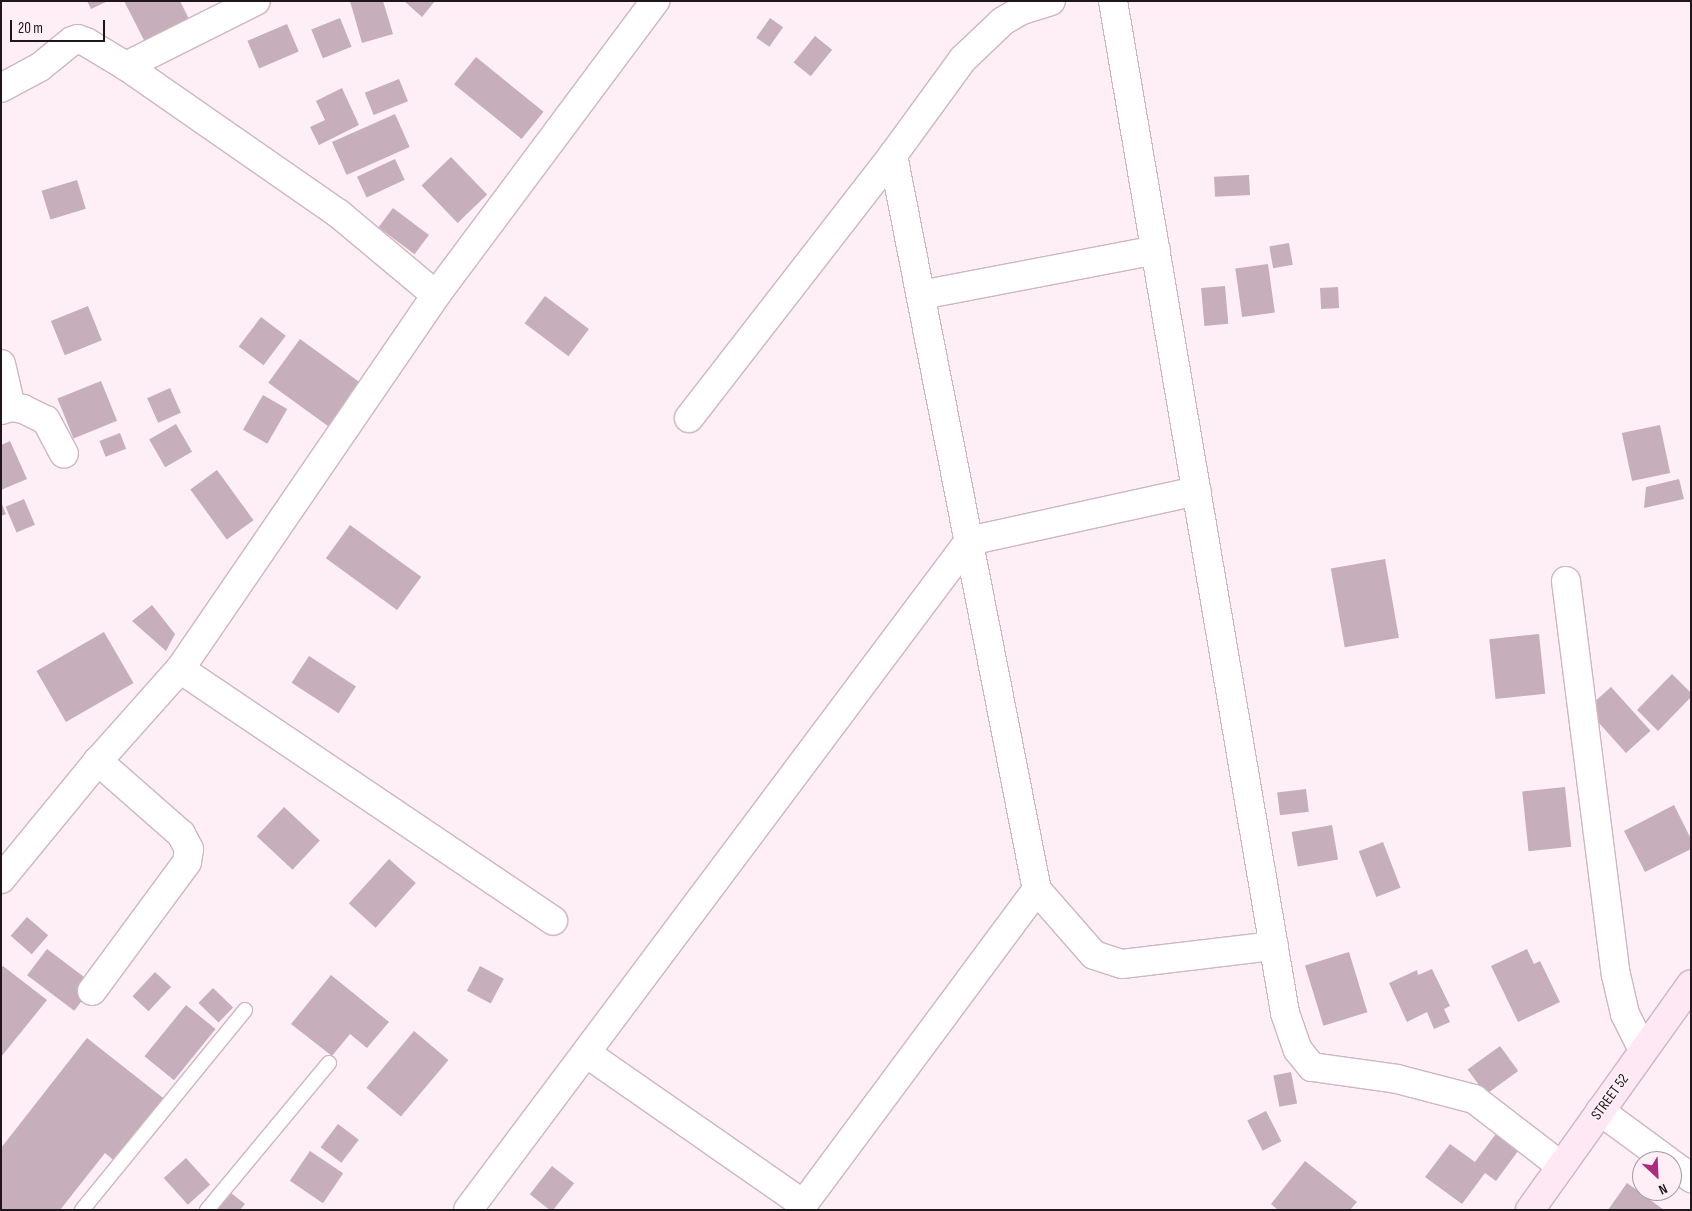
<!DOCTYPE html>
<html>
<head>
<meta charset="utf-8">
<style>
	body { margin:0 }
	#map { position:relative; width:1692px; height:1211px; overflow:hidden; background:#feeff6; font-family:"Sofia Sans Condensed",sans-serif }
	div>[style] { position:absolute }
	.building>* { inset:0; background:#c6aeba; transform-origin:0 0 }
	.roads { filter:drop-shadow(1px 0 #ceb6c2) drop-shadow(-1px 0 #ceb6c2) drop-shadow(0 1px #ceb6c2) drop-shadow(0 -1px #ceb6c2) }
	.lane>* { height:14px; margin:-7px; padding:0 7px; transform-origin:7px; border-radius:7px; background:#fff }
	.street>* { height:28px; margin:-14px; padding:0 14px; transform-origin:14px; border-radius:14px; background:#fff }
	.secondary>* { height:28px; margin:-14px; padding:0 14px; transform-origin:14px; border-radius:14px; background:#fde8f3 }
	span { translate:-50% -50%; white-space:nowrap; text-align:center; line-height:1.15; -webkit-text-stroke:4px #feeff6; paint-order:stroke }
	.street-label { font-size:15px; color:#1e161a }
	.frame { position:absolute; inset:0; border:2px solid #1e161a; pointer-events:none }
	.north { position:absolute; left:1632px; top:1151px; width:50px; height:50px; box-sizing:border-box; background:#feeff6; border:1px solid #a4989e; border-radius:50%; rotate:155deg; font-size:14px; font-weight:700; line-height:20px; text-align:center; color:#1e161a }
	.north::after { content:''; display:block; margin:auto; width:18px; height:22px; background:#aa2c7c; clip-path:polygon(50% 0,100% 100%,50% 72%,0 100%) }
	.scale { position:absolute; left:10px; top:20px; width:95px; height:22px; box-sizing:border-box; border:2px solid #1e161a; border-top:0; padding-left:6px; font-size:15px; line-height:18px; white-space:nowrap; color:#1e161a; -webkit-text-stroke:4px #feeff6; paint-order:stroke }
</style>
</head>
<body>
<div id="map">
	<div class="building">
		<i style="clip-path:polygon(87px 1px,108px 1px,91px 9px)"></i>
		<i style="clip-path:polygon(124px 1px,180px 1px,189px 19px,145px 42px)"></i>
		<i style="clip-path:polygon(350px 1px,383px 1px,393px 34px,362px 43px)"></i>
		<i style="clip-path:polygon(404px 1px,435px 1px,422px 17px)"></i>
		<i style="left:340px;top:18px;width:31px;height:31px;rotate:68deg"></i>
		<i style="left:770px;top:18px;width:16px;height:24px;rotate:35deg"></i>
		<i style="left:287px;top:24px;width:30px;height:43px;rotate:67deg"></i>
		<i style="left:815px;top:36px;width:22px;height:34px;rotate:39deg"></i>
		<i style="left:476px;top:57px;width:87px;height:35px;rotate:39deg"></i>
		<i style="left:399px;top:79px;width:24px;height:37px;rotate:68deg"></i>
		<i style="clip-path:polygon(342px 88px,359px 125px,319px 145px,310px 127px,325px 120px,316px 101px)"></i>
		<i style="left:395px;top:114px;width:36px;height:69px;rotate:66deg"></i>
		<i style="left:451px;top:157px;width:52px;height:41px;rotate:46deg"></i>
		<i style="left:395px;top:159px;width:23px;height:42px;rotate:65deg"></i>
		<i style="left:1249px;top:175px;width:20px;height:35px;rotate:87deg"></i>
		<i style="left:77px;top:180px;width:30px;height:37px;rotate:73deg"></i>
		<i style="left:393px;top:208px;width:45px;height:24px;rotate:37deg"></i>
		<i style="left:1289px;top:243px;width:22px;height:20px;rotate:80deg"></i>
		<i style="left:1268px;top:264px;width:49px;height:33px;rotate:82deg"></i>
		<i style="left:1225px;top:286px;width:38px;height:24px;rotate:85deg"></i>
		<i style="left:1338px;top:287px;width:21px;height:18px;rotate:87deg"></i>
		<i style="left:545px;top:296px;width:55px;height:34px;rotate:37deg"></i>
		<i style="left:88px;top:306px;width:37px;height:40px;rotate:68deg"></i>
		<i style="left:261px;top:317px;width:31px;height:37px;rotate:37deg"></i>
		<i style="left:300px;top:339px;width:78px;height:54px;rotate:36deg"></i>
		<i style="left:101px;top:381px;width:43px;height:47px;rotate:68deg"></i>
		<i style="left:170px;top:388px;width:27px;height:25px;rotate:66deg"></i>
		<i style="left:263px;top:395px;width:28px;height:40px;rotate:30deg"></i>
		<i style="left:176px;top:424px;width:32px;height:31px;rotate:60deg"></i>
		<i style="left:1660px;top:425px;width:49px;height:39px;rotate:78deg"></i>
		<i style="left:120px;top:433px;width:17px;height:22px;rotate:69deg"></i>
		<i style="clip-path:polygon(10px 441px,27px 479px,1px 490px,1px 445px)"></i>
		<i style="left:217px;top:470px;width:62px;height:33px;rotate:54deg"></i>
		<i style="clip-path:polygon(1679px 479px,1684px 499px,1644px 508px,1646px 487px)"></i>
		<i style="left:24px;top:499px;width:28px;height:20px;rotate:67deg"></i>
		<i style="clip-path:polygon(1px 502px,6px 514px,1px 516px)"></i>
		<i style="left:350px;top:525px;width:88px;height:41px;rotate:36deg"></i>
		<i style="left:1385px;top:559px;width:80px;height:55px;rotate:80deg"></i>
		<i style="clip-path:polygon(152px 605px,175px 634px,166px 651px,132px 621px)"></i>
		<i style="left:104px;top:632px;width:59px;height:78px;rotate:60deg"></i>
		<i style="left:1539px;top:634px;width:60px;height:50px;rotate:84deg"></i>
		<i style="left:309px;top:656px;width:56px;height:32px;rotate:33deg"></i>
		<i style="clip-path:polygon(1672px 674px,1691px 693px,1691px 697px,1658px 731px,1637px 710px)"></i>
		<i style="left:1611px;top:687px;width:59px;height:33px;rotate:48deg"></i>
		<i style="left:1565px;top:787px;width:60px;height:43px;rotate:84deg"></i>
		<i style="left:1306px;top:789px;width:23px;height:29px;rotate:83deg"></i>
		<i style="clip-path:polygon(1674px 805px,1691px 839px,1691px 849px,1645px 872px,1624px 831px)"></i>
		<i style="left:284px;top:807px;width:49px;height:40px;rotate:43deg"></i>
		<i style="left:1332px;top:825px;width:35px;height:41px;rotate:80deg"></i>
		<i style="left:1383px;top:842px;width:49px;height:26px;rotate:69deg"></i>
		<i style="left:389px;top:859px;width:36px;height:60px;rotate:42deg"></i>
		<i style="left:27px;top:917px;width:28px;height:25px;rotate:41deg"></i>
		<i style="left:47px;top:949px;width:59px;height:33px;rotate:37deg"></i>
		<i style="clip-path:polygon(1527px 949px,1534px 964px,1540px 961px,1560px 1002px,1518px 1022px,1491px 966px)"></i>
		<i style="left:1349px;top:952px;width:63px;height:46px;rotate:73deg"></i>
		<i style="clip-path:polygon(3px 966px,47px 1000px,1px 1057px,1px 968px)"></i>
		<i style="left:480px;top:966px;width:27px;height:28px;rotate:28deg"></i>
		<i style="clip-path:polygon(1432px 969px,1450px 1006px,1444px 1009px,1450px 1022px,1434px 1029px,1427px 1012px,1407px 1022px,1389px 983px,1417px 970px,1418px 975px)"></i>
		<i style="left:155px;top:972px;width:22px;height:33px;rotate:43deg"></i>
		<i style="clip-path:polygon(331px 975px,389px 1022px,367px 1048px,350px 1034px,332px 1056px,291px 1024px)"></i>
		<i style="left:213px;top:988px;width:28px;height:21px;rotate:44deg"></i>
		<i style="left:186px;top:1005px;width:38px;height:66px;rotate:39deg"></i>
		<i style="left:414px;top:1031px;width:45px;height:74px;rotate:40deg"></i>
		<i style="clip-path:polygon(87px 1038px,167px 1101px,118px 1164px,105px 1153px,60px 1210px,1px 1210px,1px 1148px)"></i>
		<i style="left:1500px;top:1046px;width:31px;height:40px;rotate:54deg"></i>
		<i style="left:1291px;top:1072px;width:32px;height:18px;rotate:79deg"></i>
		<i style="left:1266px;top:1111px;width:34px;height:21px;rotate:63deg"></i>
		<i style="left:338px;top:1124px;width:26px;height:29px;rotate:37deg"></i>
		<i style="clip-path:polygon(1498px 1131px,1521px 1147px,1496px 1181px,1485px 1173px,1462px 1204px,1425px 1177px,1450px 1144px,1475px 1162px)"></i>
		<i style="left:310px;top:1151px;width:40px;height:36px;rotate:34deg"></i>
		<i style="left:186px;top:1158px;width:36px;height:30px;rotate:48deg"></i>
		<i style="clip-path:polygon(1305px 1161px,1357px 1202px,1350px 1210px,1278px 1210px,1271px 1204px)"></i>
		<i style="left:552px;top:1166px;width:28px;height:36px;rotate:38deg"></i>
		<i style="clip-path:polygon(1627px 1183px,1664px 1210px,1608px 1210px)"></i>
		<i style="clip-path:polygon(231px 1193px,245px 1204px,240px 1210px,217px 1210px)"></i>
	</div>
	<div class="roads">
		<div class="lane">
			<i style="left:82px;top:1210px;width:258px;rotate:-50.8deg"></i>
			<i style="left:207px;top:1210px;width:191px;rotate:-50.3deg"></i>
		</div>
		<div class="street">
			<i style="left:1113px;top:1px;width:1027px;rotate:80.35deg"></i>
			<i style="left:1285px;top:1013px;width:39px;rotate:71deg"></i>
			<i style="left:1298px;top:1050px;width:22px;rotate:51deg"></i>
			<i style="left:1312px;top:1067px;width:86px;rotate:8deg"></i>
			<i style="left:1397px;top:1079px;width:80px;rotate:14.6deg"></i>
			<i style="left:1474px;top:1099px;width:110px;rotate:37.6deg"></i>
			<i style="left:126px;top:66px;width:145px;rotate:-26.6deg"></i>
			<i style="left:1px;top:88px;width:44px;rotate:-28.3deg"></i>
			<i style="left:40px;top:67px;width:41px;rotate:-39.1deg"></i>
			<i style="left:72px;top:41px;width:6px;rotate:-18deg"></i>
			<i style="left:78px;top:39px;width:9px;rotate:21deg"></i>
			<i style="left:86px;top:42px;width:47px;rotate:31deg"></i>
			<i style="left:126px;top:66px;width:259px;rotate:34.8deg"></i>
			<i style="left:339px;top:214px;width:126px;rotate:39.9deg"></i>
			<i style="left:893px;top:155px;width:749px;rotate:78.92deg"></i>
			<i style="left:1037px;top:890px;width:86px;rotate:48.8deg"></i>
			<i style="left:1094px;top:955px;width:29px;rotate:18deg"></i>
			<i style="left:1122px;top:964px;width:153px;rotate:-6.8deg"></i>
			<i style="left:921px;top:295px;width:239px;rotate:-10.8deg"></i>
			<i style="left:1px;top:364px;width:44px;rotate:76.9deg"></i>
			<i style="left:1px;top:410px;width:10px;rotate:-17deg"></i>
			<i style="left:11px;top:407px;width:12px;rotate:9deg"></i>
			<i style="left:23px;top:409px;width:25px;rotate:26deg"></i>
			<i style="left:46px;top:420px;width:38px;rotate:62deg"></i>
			<i style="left:689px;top:418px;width:333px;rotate:-52.2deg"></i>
			<i style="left:893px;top:155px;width:119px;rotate:-53.9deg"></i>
			<i style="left:963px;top:59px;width:55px;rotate:-43.5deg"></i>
			<i style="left:1003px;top:21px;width:22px;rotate:-30deg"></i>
			<i style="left:1022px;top:10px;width:30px;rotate:-17deg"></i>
			<i style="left:1566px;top:581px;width:397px;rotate:82.8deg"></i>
			<i style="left:1616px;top:975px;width:40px;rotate:77deg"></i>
			<i style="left:1625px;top:1014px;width:40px;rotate:63.4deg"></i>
			<i style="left:180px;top:669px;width:450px;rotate:34deg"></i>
			<i style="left:1px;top:879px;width:153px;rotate:-50.6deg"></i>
			<i style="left:98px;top:761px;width:123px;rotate:-48.3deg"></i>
			<i style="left:180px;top:669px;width:453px;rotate:-55.6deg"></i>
			<i style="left:436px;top:295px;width:367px;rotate:-53.3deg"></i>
			<i style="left:92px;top:991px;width:160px;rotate:-53.6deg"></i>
			<i style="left:187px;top:862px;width:13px;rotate:-81deg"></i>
			<i style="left:189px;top:849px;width:17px;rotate:-118deg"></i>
			<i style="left:181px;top:834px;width:111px;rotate:-138.7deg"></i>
			<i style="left:586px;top:1053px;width:264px;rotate:34.8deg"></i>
			<i style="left:1600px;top:1111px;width:84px;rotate:36.3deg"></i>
			<i style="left:1672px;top:1164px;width:24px;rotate:36deg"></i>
			<i style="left:468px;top:1210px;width:836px;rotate:-53.17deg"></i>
			<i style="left:969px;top:541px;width:233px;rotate:-12.4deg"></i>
			<i style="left:799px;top:1210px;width:399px;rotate:-53.4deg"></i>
		</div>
		<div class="secondary">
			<i style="left:1530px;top:1210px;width:277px;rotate:-54.5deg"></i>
		</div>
	</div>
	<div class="street-label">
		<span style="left:1610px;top:1097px;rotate:-54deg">STREET 52</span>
	</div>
	<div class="frame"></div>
	<div class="north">N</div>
	<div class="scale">20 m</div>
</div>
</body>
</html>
